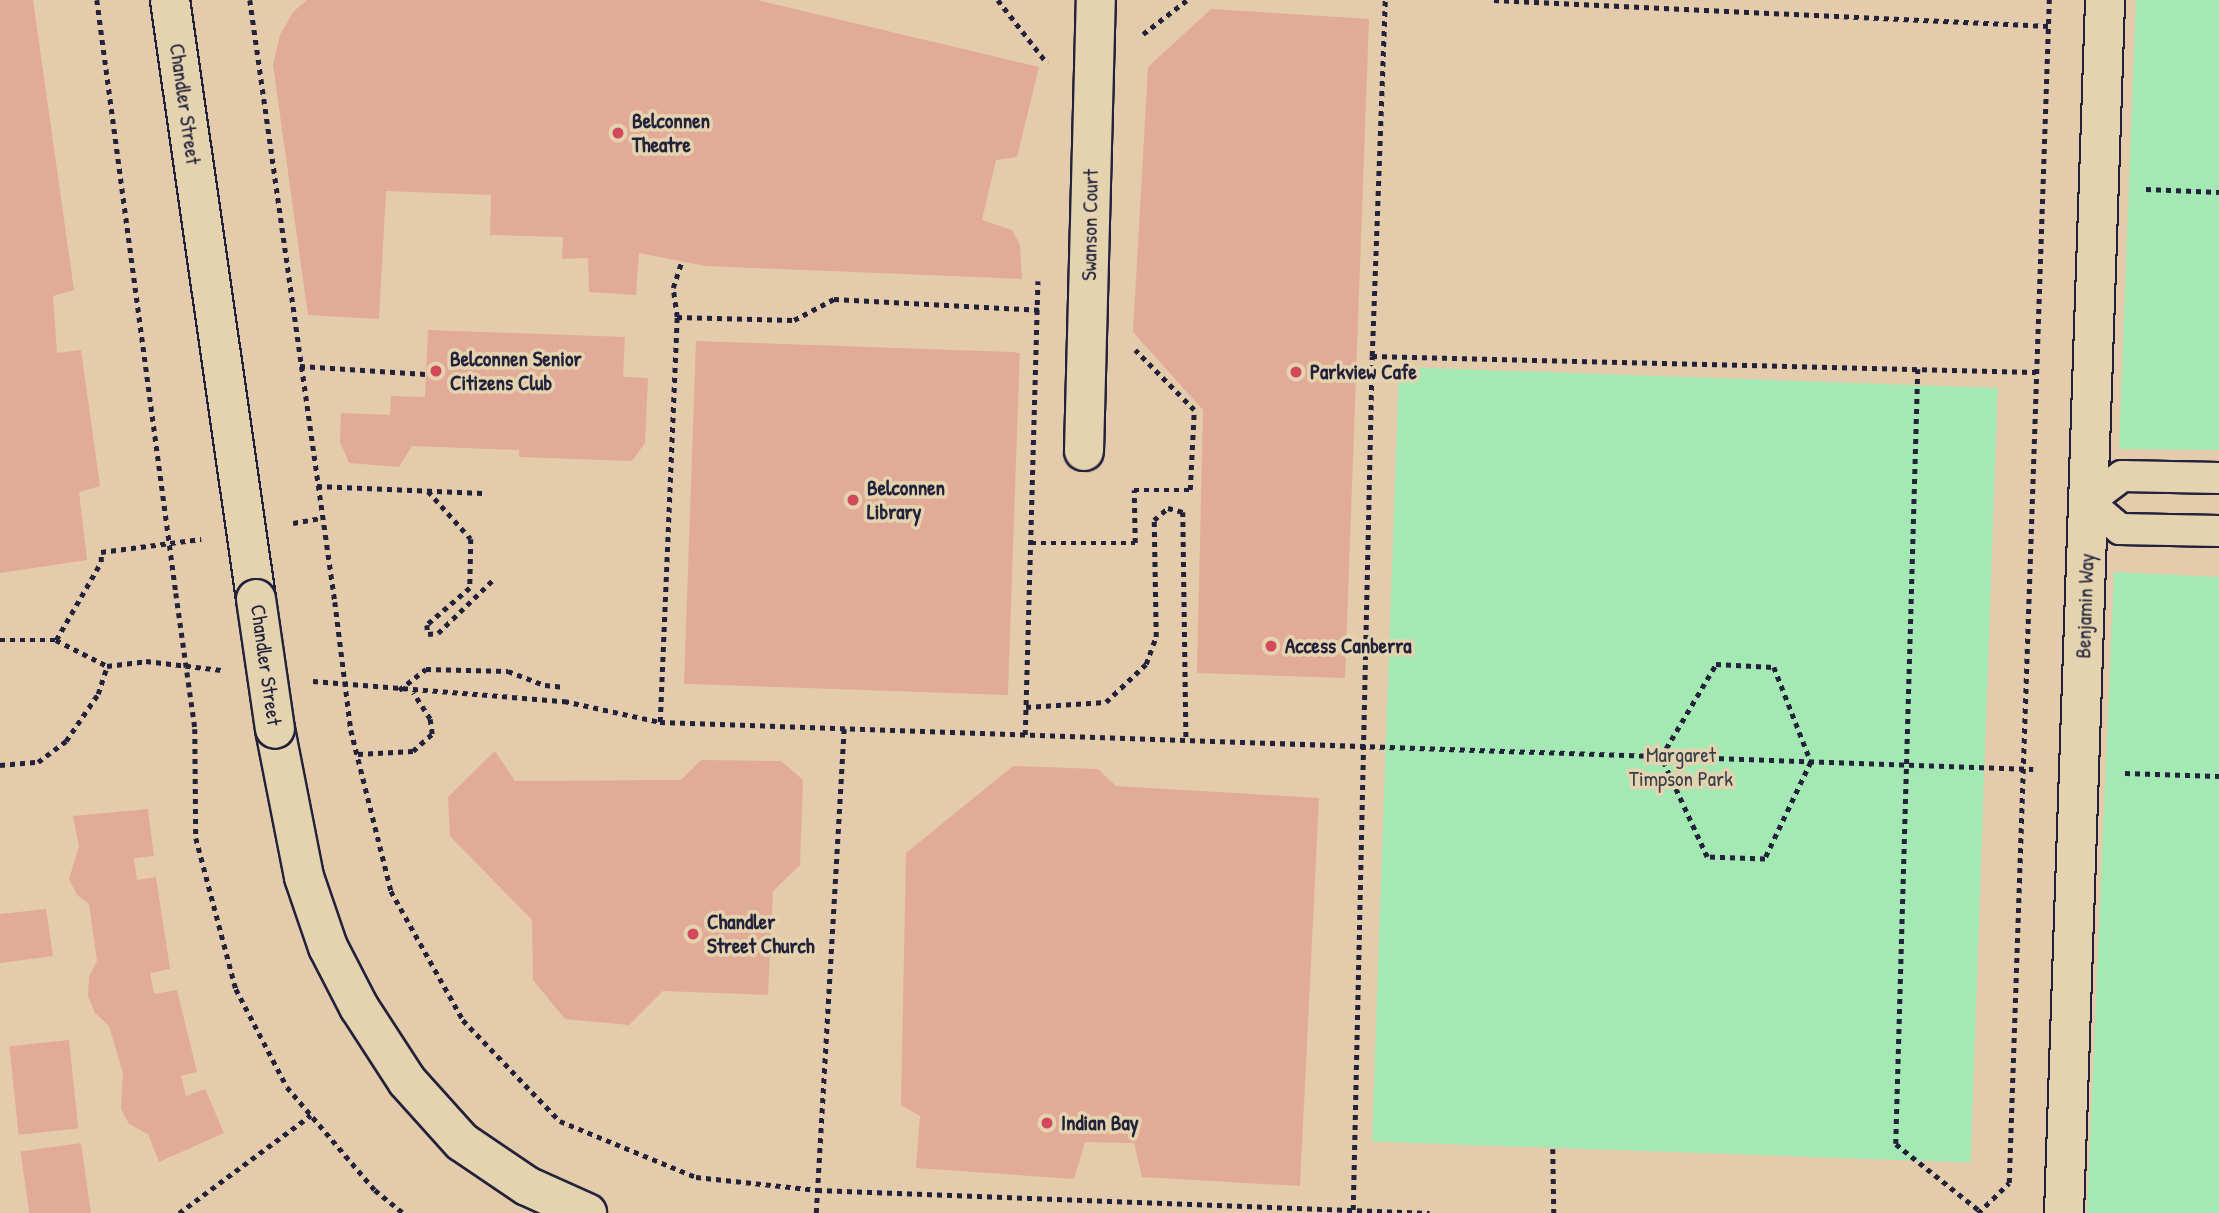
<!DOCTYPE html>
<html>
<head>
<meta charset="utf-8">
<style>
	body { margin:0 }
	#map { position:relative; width:2219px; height:1213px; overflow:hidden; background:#e4cbab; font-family:"Patrick Hand",sans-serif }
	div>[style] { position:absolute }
	.green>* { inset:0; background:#a4e8b3; transform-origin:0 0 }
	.building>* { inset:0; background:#e2ab98; transform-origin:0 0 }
	.path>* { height:4.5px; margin-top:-2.25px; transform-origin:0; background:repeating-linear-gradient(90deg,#22223b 0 5px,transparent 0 10px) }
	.roads { filter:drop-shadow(2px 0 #22223b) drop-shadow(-2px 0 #22223b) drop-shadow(0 2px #22223b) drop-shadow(0 -2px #22223b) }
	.lane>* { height:30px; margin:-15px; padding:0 15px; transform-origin:15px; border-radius:15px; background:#e5d3b0 }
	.street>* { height:38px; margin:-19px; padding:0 19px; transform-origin:19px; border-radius:19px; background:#e5d3b0 }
	.secondary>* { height:38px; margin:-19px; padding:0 19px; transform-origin:19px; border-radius:19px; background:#e5d3b0 }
	.path-bridge>* { height:4.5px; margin-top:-2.25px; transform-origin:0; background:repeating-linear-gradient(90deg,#22223b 0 5px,transparent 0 10px) }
	.bridges { filter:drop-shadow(2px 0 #22223b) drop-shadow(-2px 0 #22223b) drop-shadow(0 2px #22223b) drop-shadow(0 -2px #22223b) }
	.street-bridge>* { height:38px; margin:-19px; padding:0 19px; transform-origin:19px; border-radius:19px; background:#e5d3b0 }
	.dots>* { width:19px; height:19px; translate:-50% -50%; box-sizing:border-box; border:4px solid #e5d3b0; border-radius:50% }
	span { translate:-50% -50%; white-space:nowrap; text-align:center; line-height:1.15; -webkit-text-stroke:7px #e5d3b0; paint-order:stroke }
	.street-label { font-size:21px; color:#22223b }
	.poi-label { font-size:21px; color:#22223b; font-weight:700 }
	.left { translate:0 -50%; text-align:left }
	.park-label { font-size:21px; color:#36404d }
</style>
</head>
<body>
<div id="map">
	<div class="green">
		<i style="clip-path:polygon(2136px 0,2219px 0,2219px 450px,2119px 449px)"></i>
		<i style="left:1399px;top:367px;width:599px;height:775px;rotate:2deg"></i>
		<i style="clip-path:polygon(2114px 572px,2219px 577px,2219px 1213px,2087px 1213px)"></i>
	</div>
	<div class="building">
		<i style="clip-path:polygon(0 0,33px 0,74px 290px,53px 296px,57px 353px,81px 350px,100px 486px,79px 492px,87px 560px,0 573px)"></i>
		<i style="clip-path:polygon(307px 0,757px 0,1039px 67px,1017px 157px,996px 160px,982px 220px,1012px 230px,1020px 245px,1022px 279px,706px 266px,639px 253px,636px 295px,589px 292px,588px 258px,562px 259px,563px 237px,490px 235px,491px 195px,386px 191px,379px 319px,308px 315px,273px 65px,280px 35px,293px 12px)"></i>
		<i style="clip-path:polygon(1211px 9px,1369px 19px,1345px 678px,1197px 673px,1203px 410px,1133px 332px,1148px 67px)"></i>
		<i style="clip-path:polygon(428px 330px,625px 337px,623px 377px,648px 378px,645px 443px,632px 461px,519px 457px,519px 450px,412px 446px,399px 467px,349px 463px,340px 442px,341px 413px,390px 415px,391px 396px,425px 397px)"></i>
		<i style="left:696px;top:341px;width:324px;height:343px;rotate:2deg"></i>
		<i style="clip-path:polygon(495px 751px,515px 781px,681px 780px,701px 760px,781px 761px,803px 780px,800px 865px,773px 891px,768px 995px,663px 991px,629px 1025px,565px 1019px,533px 980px,532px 920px,450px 836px,448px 797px)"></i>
		<i style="clip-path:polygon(1013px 766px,1098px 769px,1116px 786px,1319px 798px,1300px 1186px,1142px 1177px,1134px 1143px,1085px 1142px,1074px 1179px,916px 1168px,920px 1116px,901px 1105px,906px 853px)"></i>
		<i style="clip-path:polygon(148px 809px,154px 856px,134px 858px,137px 880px,156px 877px,170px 969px,150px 973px,154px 994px,177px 990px,197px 1072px,181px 1076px,186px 1096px,205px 1089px,224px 1133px,159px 1162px,148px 1134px,129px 1124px,121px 1109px,123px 1073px,109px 1026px,95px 1013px,88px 996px,89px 977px,97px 961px,89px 904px,77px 895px,69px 879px,79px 846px,73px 816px)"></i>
		<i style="clip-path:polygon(46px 909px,53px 956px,0 963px,0 914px)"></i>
		<i style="left:69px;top:1040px;width:89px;height:60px;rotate:84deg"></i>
		<i style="left:81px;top:1143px;width:71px;height:61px;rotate:82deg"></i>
	</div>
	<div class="path">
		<i style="left:97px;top:0;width:598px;rotate:82.41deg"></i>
		<i style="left:250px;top:0;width:608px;rotate:81.96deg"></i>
		<i style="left:998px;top:0;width:80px;rotate:52.1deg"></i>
		<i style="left:1494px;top:0;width:555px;rotate:2.69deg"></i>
		<i style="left:1143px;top:34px;width:56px;rotate:-37.7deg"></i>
		<i style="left:2146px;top:189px;width:73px;rotate:2.4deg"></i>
		<i style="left:677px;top:317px;width:29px;rotate:-98deg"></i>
		<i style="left:673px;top:288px;width:28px;rotate:-72deg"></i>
		<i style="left:1372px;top:356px;width:664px;rotate:1.38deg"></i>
		<i style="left:300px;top:366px;width:126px;rotate:3.6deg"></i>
		<i style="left:1918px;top:369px;width:775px;rotate:91.63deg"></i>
		<i style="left:1896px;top:1144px;width:107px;rotate:38.6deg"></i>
		<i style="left:317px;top:486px;width:166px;rotate:2.4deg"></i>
		<i style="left:428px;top:491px;width:64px;rotate:48.1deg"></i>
		<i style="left:471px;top:539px;width:49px;rotate:91.2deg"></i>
		<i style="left:470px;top:588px;width:57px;rotate:139.3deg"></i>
		<i style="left:427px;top:625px;width:9px;rotate:84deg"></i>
		<i style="left:428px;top:634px;width:10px;rotate:-6deg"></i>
		<i style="left:438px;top:633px;width:79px;rotate:-44deg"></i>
		<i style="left:293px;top:523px;width:28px;rotate:-10deg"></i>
		<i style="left:1031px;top:543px;width:104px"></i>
		<i style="left:1135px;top:543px;width:53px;rotate:-91.1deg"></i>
		<i style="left:1134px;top:490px;width:56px"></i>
		<i style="left:1190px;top:490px;width:80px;rotate:-87.1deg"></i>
		<i style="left:1194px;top:410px;width:84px;rotate:-134.5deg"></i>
		<i style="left:0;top:640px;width:56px"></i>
		<i style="left:56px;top:640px;width:57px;rotate:27deg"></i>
		<i style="left:56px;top:640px;width:90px;rotate:-60deg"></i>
		<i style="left:101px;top:562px;width:10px;rotate:-90deg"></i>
		<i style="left:101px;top:552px;width:101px;rotate:-7.4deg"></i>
		<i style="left:1716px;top:664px;width:58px;rotate:3deg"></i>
		<i style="left:1774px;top:667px;width:102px;rotate:68.7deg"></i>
		<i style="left:1811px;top:762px;width:107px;rotate:115.4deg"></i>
		<i style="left:1765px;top:859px;width:58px;rotate:-178deg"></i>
		<i style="left:1707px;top:857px;width:110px;rotate:-114.7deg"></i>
		<i style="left:1661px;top:757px;width:108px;rotate:-59.4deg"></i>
		<i style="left:313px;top:681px;width:252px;rotate:4.6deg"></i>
		<i style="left:564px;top:701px;width:98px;rotate:12.3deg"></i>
		<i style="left:660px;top:722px;width:1374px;rotate:1.96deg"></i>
		<i style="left:399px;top:690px;width:34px;rotate:-38deg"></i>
		<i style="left:426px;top:669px;width:82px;rotate:1.4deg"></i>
		<i style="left:508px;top:671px;width:40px;rotate:21deg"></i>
		<i style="left:545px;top:685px;width:20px;rotate:6deg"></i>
		<i style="left:1026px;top:707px;width:80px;rotate:-3.6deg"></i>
		<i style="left:1106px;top:702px;width:55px;rotate:-43.5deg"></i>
		<i style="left:1146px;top:664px;width:29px;rotate:-70deg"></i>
		<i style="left:1156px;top:637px;width:117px;rotate:-91deg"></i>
		<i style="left:1154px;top:520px;width:18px;rotate:-41deg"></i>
		<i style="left:1168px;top:508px;width:16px;rotate:15deg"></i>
		<i style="left:1183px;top:512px;width:229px;rotate:89.2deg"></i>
		<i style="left:660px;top:722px;width:405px;rotate:-87.6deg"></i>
		<i style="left:677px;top:317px;width:117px;rotate:1.5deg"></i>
		<i style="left:794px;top:320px;width:45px;rotate:-27.7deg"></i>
		<i style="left:834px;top:299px;width:208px;rotate:3deg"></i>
		<i style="left:195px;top:729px;width:109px;rotate:89.5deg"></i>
		<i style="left:196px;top:838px;width:156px;rotate:75.2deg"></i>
		<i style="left:236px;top:989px;width:110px;rotate:62.5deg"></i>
		<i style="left:287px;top:1087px;width:135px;rotate:49.5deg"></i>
		<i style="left:375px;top:1190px;width:36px;rotate:39deg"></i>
		<i style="left:351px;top:730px;width:166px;rotate:76deg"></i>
		<i style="left:391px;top:891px;width:148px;rotate:60.8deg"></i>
		<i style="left:463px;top:1020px;width:140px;rotate:46.2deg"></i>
		<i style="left:560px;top:1121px;width:147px;rotate:22.4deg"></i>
		<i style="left:696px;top:1177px;width:122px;rotate:6.1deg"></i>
		<i style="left:817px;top:1190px;width:613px;rotate:2.15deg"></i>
		<i style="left:1025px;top:735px;width:454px;rotate:-88.4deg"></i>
		<i style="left:358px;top:754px;width:55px;rotate:-3.1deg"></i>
		<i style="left:413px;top:751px;width:25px;rotate:-42deg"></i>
		<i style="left:432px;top:734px;width:15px;rotate:-98deg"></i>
		<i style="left:430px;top:719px;width:31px;rotate:-123deg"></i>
		<i style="left:0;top:765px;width:38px;rotate:-5deg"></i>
		<i style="left:38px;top:762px;width:35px;rotate:-37deg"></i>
		<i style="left:66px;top:741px;width:57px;rotate:-55.8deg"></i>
		<i style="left:98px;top:694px;width:29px;rotate:-72deg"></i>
		<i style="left:107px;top:666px;width:39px;rotate:-7deg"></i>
		<i style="left:146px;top:661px;width:76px;rotate:6.8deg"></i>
		<i style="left:2125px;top:773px;width:94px;rotate:1.8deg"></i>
		<i style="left:1553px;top:1149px;width:64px;rotate:89.1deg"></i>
		<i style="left:1353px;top:1210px;width:854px;rotate:-88.73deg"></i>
		<i style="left:1372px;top:356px;width:356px;rotate:-87.9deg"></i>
		<i style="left:179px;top:1213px;width:164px;rotate:-36.6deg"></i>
		<i style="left:816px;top:1213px;width:485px;rotate:-86.7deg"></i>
		<i style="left:1978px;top:1213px;width:43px;rotate:-44.1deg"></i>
		<i style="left:2009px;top:1183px;width:1184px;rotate:-88.06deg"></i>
	</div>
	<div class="roads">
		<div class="lane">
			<i style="left:2219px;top:478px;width:97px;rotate:-178.8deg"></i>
			<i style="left:2122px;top:476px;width:43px;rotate:142.6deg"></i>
			<i style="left:2088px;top:502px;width:42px;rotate:40.2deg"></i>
			<i style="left:2120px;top:529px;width:99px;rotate:1.2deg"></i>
		</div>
		<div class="street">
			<i style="left:170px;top:0;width:605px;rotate:81.83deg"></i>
			<i style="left:1084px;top:451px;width:451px;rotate:-88.5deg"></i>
			<i style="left:275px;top:729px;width:151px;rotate:78.9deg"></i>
			<i style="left:304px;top:877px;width:74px;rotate:71.1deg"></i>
			<i style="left:328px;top:947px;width:68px;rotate:62.7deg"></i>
			<i style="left:359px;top:1007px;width:88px;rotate:57deg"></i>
			<i style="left:407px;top:1081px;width:82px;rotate:48deg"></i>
			<i style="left:462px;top:1142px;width:78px;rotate:34.1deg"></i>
			<i style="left:527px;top:1186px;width:66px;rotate:24.2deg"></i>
		</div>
		<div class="secondary">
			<i style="left:2064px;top:1213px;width:1214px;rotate:-88.06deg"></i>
		</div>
	</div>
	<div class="path-bridge">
		<i style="left:176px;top:593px;width:137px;rotate:82deg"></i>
		<i style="left:335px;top:602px;width:129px;rotate:82.9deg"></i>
	</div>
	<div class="bridges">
		<div class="street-bridge">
			<i style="left:256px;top:599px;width:131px;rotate:81.7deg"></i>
		</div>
	</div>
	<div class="dots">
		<i style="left:618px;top:133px;background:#d1495b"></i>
		<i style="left:436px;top:371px;background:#d1495b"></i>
		<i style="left:1296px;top:372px;background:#d1495b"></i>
		<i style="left:853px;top:500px;background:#d1495b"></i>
		<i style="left:1271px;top:646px;background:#d1495b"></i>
		<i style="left:693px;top:934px;background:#d1495b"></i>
		<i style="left:1047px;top:1123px;background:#d1495b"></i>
	</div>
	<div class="street-label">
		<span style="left:185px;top:104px;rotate:82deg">Chandler Street</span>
		<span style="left:1090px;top:225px;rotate:-89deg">Swanson Court</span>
		<span style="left:2085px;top:606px;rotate:-88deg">Benjamin Way</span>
		<span style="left:266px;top:665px;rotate:82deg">Chandler Street</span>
	</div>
	<div class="poi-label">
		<span class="left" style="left:632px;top:133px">Belconnen<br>Theatre</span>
		<span class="left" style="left:450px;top:371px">Belconnen Senior<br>Citizens Club</span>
		<span class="left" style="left:1310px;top:372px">Parkview Cafe</span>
		<span class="left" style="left:867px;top:500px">Belconnen<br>Library</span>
		<span class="left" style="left:1285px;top:646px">Access Canberra</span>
		<span class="left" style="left:707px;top:934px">Chandler<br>Street Church</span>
		<span class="left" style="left:1061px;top:1123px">Indian Bay</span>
	</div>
	<div class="park-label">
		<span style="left:1681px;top:767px">Margaret<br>Timpson Park</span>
	</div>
</div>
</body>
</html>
